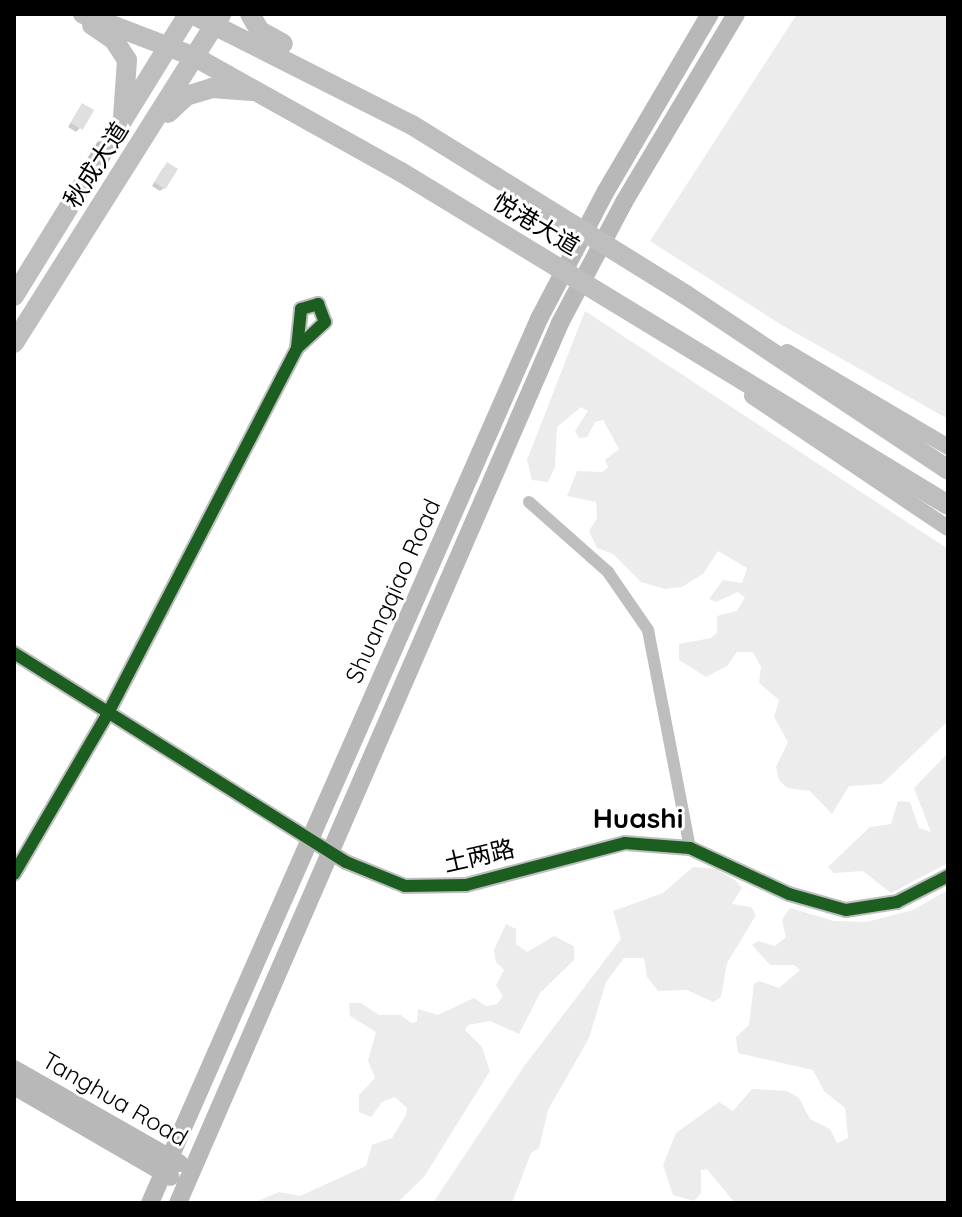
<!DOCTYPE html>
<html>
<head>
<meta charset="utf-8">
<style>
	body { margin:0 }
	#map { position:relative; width:962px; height:1217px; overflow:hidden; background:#fff; font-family:Quicksand,"Noto Sans SC",sans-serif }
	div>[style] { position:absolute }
	.green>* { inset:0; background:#ececec }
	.shadow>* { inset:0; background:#0003 }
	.building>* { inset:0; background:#dfdfdf; transform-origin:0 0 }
	.minor>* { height:12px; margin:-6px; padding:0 6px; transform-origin:6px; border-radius:6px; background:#bebebe }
	.tertiary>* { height:16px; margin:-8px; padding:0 8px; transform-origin:8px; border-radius:8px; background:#bebebe }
	.secondary>* { height:18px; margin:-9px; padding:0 9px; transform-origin:9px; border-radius:9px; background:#b8b8b8 }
	.primary>* { height:20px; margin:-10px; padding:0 10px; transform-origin:10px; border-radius:10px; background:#bebebe }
	.cycleway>* { height:12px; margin:-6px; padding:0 6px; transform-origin:6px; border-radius:6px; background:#1b5e20 }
	span { translate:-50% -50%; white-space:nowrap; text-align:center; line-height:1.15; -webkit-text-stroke:6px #fff; paint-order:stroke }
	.street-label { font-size:24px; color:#000 }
	.quarter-label { font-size:28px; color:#000; font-weight:700 }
	.frame { position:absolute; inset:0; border:16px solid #000; pointer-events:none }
</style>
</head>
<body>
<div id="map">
	<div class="green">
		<i style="clip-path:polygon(797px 14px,948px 14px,948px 419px,780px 324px,650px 241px)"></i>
		<i style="clip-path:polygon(585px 311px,948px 549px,948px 721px,882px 784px,849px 786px,832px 814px,810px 791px,787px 788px,779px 780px,776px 767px,788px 742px,774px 717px,779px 700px,759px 683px,761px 667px,753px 652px,737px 652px,727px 666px,706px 677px,679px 660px,679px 644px,711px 638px,717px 633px,717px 616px,737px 611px,745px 597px,738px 592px,716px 602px,709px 599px,723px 580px,742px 583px,747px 568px,718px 551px,703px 574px,682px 587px,665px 589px,641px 582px,613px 554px,597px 548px,589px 531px,597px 518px,596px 502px,567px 496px,577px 471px,602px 472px,608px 467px,605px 460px,619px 449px,603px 420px,595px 422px,587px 437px,579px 438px,575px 431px,588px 411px,581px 407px,557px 427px,555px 467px,548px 482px,532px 480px,527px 460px)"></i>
		<i style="clip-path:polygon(948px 753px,948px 863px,891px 893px,863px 871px,834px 873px,828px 867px,870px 827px,891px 824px,898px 801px,910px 802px,919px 828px,931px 832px,914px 788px)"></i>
		<i style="clip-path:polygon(693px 867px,716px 869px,736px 881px,742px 888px,732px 904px,751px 907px,756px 915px,727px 963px,721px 997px,713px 1002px,687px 990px,658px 991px,647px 977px,644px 958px,624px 958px,606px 982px,589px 1038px,548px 1110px,539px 1148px,531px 1153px,512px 1203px,433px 1203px,525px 1065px,621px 939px,613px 911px,663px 893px)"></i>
		<i style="clip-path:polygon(948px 890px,946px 1203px,735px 1203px,707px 1169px,701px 1170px,701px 1193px,694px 1201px,673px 1195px,663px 1165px,676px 1133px,719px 1102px,733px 1111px,752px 1089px,787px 1091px,799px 1098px,810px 1119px,830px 1129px,837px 1143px,848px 1138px,845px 1108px,824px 1091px,813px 1070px,738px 1053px,736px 1037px,749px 1025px,754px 984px,759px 981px,779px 988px,800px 970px,794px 965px,770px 965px,752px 945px,758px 941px,775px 946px,786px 937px,782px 920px,790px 908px,834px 921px,866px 922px,913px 910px)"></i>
		<i style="clip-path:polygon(506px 924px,516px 929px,516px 944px,527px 952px,554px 936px,574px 946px,574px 960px,540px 993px,519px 1034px,490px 1021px,468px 1025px,465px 1030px,482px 1047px,490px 1071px,424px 1177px,397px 1203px,253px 1203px,279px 1192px,300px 1196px,366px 1166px,372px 1145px,392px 1138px,406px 1115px,407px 1108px,395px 1097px,382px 1102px,371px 1117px,359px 1112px,359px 1095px,375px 1078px,368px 1061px,376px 1032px,350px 1016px,349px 1003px,361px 1003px,379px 1015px,401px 1015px,411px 1023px,417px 1022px,418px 1009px,438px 1015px,474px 998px,486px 1006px,497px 1004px,503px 996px,496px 985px,504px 970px,496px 962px,494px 950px)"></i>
	</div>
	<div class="shadow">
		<i style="clip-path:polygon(79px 109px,80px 128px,76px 132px,68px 127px)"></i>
		<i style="clip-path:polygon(163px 168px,164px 188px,160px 191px,152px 186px)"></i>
	</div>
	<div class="building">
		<i style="left:82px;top:103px;width:14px;height:23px;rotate:30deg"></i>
		<i style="left:167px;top:162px;width:13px;height:24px;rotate:32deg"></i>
	</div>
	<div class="minor">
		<i style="left:529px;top:502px;width:106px;rotate:41.5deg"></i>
		<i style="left:608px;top:572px;width:70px;rotate:55.4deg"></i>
		<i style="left:648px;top:630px;width:222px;rotate:79.1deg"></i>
	</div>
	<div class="tertiary">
		<i style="left:787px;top:352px;width:187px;rotate:30.5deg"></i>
		<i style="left:752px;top:396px;width:236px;rotate:34deg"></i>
		<i style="left:14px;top:653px;width:392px;rotate:32.2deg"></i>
		<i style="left:346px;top:862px;width:64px;rotate:22.1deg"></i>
		<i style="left:405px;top:886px;width:61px;rotate:-0.9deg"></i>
		<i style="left:466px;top:885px;width:164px;rotate:-14.8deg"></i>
		<i style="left:625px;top:843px;width:65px;rotate:4.4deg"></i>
		<i style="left:690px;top:848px;width:109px;rotate:24.9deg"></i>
		<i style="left:789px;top:894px;width:59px;rotate:15.7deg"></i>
		<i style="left:846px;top:910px;width:52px;rotate:-8.9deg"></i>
		<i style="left:897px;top:902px;width:57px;rotate:-27deg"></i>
		<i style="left:14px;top:874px;width:186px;rotate:-59.7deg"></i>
		<i style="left:108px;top:713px;width:411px;rotate:-62.6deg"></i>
		<i style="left:297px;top:348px;width:39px;rotate:-84deg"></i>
		<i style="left:301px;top:309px;width:18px;rotate:-16deg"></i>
		<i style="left:318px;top:304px;width:19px;rotate:69deg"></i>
		<i style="left:325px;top:322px;width:38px;rotate:137deg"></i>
	</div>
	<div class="secondary">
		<i style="left:14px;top:1069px;width:190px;rotate:29.7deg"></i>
		<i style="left:14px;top:1086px;width:181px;rotate:30.1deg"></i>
		<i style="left:150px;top:1203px;width:966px;rotate:-66.25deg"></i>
		<i style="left:539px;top:319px;width:144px;rotate:-62.4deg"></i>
		<i style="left:606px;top:191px;width:205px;rotate:-59.6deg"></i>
		<i style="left:178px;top:1203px;width:959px;rotate:-66.53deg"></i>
		<i style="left:560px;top:323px;width:137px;rotate:-62.1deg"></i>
		<i style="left:624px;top:202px;width:219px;rotate:-59.2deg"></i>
	</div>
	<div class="primary">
		<i style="left:83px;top:14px;width:120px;rotate:21deg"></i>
		<i style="left:195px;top:57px;width:236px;rotate:29.2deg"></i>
		<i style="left:401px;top:172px;width:640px;rotate:31.33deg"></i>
		<i style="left:192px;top:14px;width:246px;rotate:26.8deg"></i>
		<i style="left:412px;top:125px;width:322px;rotate:31.8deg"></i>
		<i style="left:686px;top:295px;width:315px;rotate:33.7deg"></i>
		<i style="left:250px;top:14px;width:20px;rotate:60deg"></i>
		<i style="left:260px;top:31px;width:26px;rotate:29deg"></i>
		<i style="left:92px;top:25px;width:27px;rotate:34deg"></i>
		<i style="left:114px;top:40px;width:24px;rotate:57deg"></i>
		<i style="left:127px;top:60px;width:57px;rotate:94deg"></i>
		<i style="left:168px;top:113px;width:25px;rotate:-43deg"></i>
		<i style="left:186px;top:96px;width:27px;rotate:-17deg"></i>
		<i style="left:212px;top:88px;width:40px;rotate:4.3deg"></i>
		<i style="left:14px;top:296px;width:331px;rotate:-58.3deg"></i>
		<i style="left:14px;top:343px;width:389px;rotate:-57.8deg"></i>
	</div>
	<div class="cycleway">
		<i style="left:14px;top:653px;width:392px;rotate:32.2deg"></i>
		<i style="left:346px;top:862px;width:64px;rotate:22.1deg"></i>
		<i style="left:405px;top:886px;width:61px;rotate:-0.9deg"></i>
		<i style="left:466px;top:885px;width:164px;rotate:-14.8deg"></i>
		<i style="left:625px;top:843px;width:65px;rotate:4.4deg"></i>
		<i style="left:690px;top:848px;width:109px;rotate:24.9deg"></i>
		<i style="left:789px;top:894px;width:59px;rotate:15.7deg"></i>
		<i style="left:846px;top:910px;width:52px;rotate:-8.9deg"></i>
		<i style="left:897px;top:902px;width:57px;rotate:-27deg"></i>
		<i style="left:14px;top:874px;width:186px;rotate:-59.7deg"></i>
		<i style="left:108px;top:713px;width:411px;rotate:-62.6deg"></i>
		<i style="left:297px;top:348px;width:39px;rotate:-84deg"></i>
		<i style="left:301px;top:309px;width:18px;rotate:-16deg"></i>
		<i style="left:318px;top:304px;width:19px;rotate:69deg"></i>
		<i style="left:325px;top:322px;width:38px;rotate:137deg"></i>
	</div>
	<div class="street-label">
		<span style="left:96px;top:165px;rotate:-57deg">秋成大道</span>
		<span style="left:536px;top:224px;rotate:31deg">悦港大道</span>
		<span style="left:393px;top:591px;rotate:-66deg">Shuangqiao Road</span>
		<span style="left:479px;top:856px;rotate:-13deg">土两路</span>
		<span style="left:115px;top:1099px;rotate:30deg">Tanghua Road</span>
	</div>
	<div class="quarter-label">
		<span style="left:638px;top:818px">Huashi</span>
	</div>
	<div class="frame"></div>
</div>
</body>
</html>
